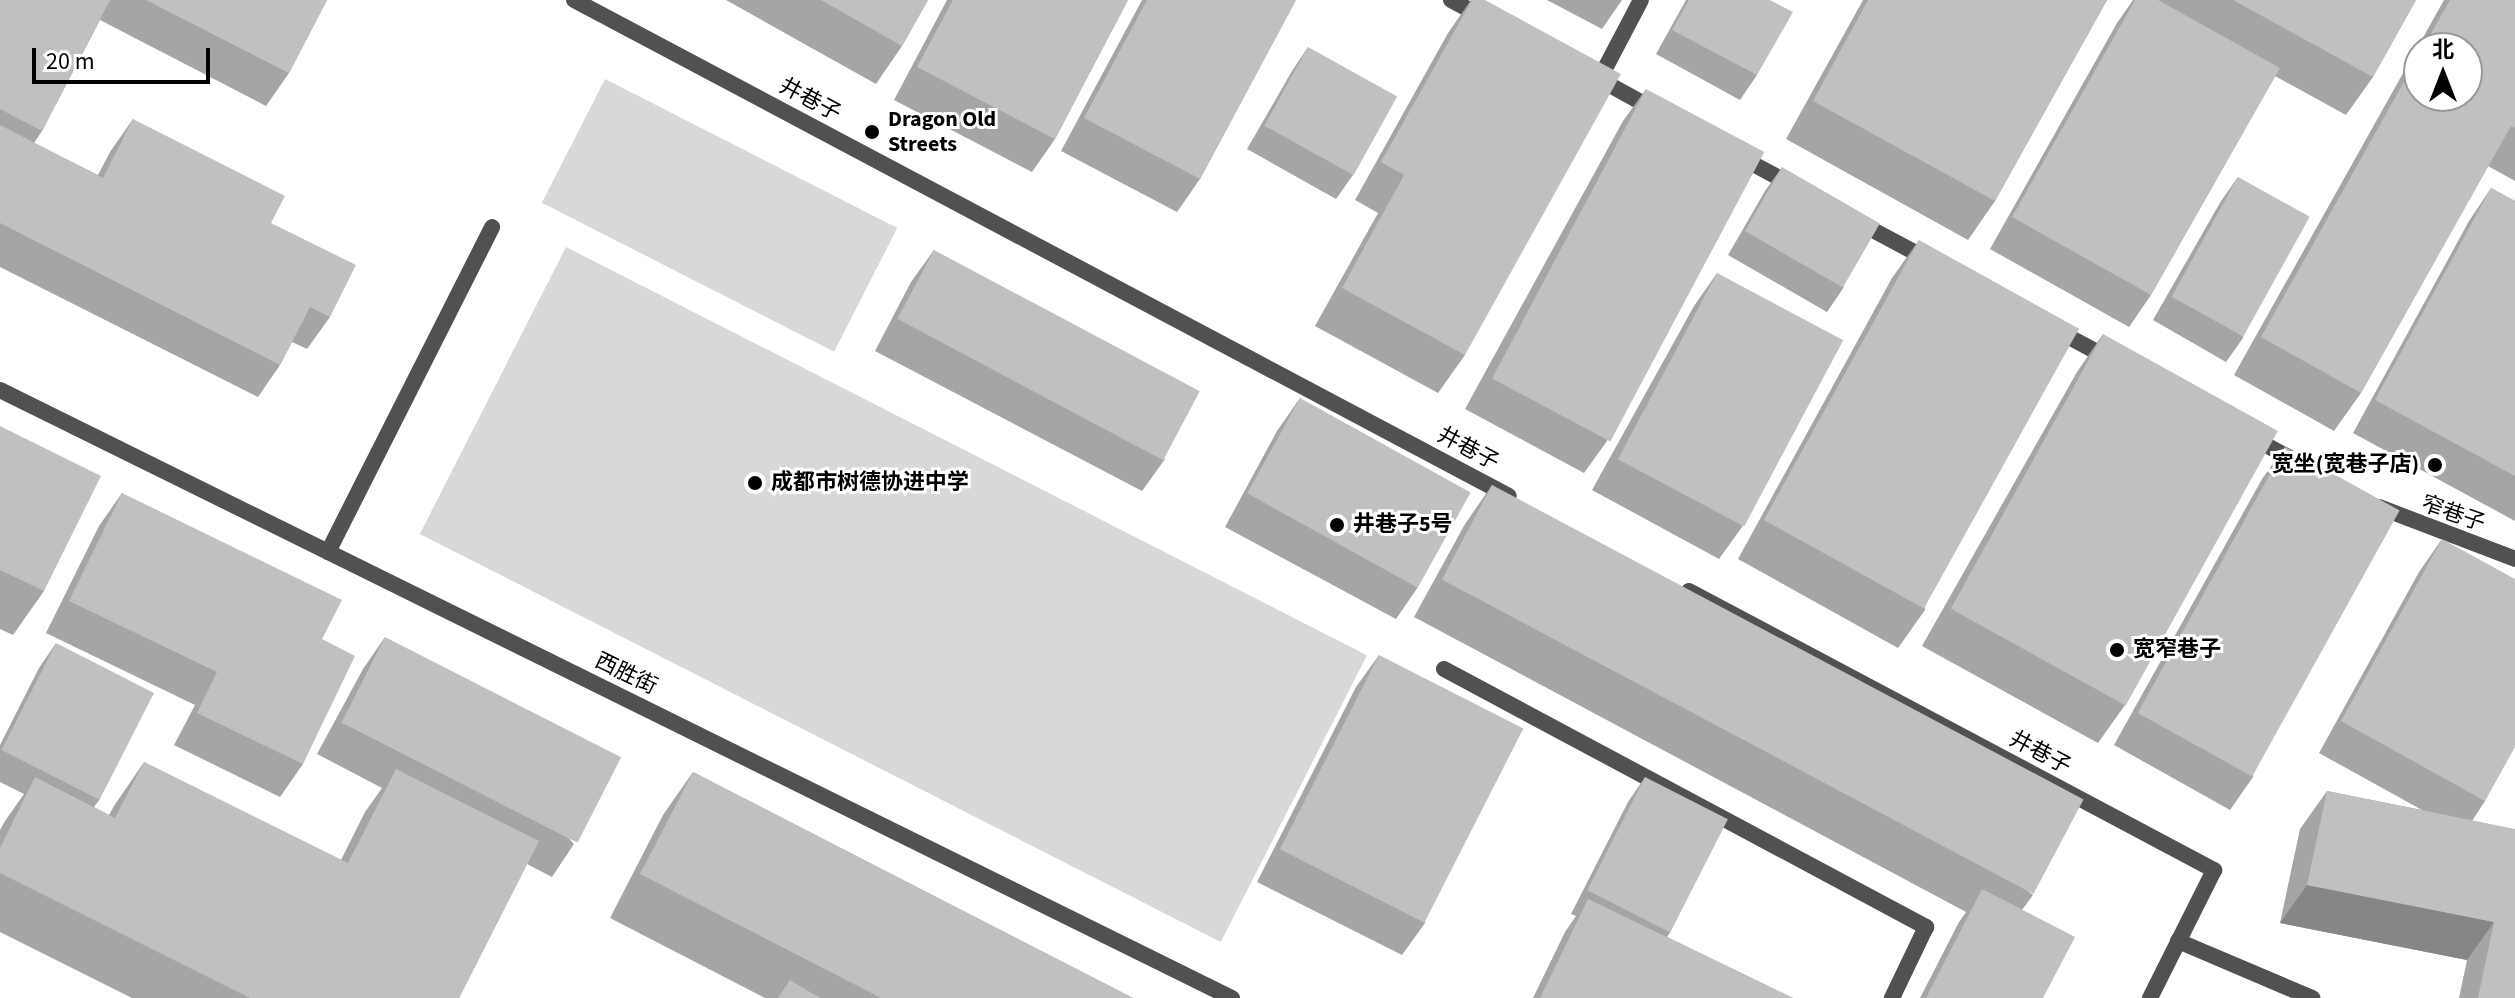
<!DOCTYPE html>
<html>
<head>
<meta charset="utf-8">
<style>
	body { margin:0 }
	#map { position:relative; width:2515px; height:998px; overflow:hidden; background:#fff; font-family:"Source Sans 3","Noto Sans SC",sans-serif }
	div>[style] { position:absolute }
	.green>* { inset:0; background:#d8d8d8; transform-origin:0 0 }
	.service>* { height:16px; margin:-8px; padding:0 8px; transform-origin:8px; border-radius:8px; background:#515151 }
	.pedestrian>* { height:16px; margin:-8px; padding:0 8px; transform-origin:8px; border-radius:8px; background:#515151 }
	.minor>* { height:16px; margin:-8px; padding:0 8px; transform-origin:8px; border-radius:8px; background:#515151 }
	.wall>* { inset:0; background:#a5a5a5 }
	.shaded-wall>* { inset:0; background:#868686 }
	.building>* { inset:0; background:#c0c0c0; transform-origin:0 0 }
	.dots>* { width:22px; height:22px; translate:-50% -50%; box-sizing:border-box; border:4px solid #fff; border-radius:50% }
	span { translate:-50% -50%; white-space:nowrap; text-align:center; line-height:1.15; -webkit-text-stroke:6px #fff; paint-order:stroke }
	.street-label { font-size:22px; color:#000 }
	.poi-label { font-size:22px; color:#000; font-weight:700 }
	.left { translate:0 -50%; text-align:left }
	.right { translate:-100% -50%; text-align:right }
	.north { position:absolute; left:2403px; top:32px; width:80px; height:80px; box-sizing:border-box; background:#fff; border:2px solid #999; border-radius:50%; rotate:0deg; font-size:22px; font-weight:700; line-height:32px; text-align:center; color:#000 }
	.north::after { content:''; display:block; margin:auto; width:28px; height:36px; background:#000; clip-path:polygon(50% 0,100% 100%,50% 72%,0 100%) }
	.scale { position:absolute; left:32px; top:48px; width:178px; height:36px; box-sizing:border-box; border:4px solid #000; border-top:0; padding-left:10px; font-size:24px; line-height:28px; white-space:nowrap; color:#000; -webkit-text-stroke:6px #fff; paint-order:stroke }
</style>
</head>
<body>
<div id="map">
	<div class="green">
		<i style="left:605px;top:79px;width:328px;height:139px;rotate:27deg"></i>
		<i style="left:566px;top:247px;width:899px;height:322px;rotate:27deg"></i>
	</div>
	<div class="service">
		<i style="left:328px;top:552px;width:364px;rotate:-63.2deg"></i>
		<i style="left:1444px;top:669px;width:547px;rotate:28.16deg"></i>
		<i style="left:1926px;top:927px;width:79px;rotate:115.6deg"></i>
		<i style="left:2178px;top:941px;width:146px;rotate:23deg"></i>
	</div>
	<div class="pedestrian">
		<i style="left:574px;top:0;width:1058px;rotate:27.95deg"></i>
		<i style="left:1451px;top:0;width:38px;rotate:28deg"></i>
		<i style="left:1597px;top:78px;width:68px;rotate:28.8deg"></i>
		<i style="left:1599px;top:80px;width:90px;rotate:-62.3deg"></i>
		<i style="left:1740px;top:157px;width:61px;rotate:28.2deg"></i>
		<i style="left:1856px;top:221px;width:85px;rotate:28.1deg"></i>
		<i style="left:2056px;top:330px;width:61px;rotate:28.2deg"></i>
		<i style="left:2253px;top:438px;width:52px;rotate:28.5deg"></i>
		<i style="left:2379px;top:507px;width:146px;rotate:20.9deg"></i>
		<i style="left:1689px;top:591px;width:595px;rotate:27.99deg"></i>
	</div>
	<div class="minor">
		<i style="left:0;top:390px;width:1374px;rotate:26.27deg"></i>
		<i style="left:2150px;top:998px;width:143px;rotate:-63.4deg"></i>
	</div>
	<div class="wall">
		<i style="clip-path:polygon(0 0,327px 0,289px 73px,266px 106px,100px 20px,42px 131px,34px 143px,98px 175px,110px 152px,133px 119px,271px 223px,330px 317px,307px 349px,292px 342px,280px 365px,258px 397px,0 267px)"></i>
		<i style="clip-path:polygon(726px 0,928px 0,902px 46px,876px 84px)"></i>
		<i style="clip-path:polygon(947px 0,1128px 0,1055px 139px,1032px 172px,894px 100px)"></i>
		<i style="clip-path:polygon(1142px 0,1296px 0,1200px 179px,1177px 212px,1061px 151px)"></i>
		<i style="clip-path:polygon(1471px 0,1485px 0,1465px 355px,1438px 393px,1315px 326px,1378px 213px,1355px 200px,1448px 33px)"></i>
		<i style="clip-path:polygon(1547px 0,1622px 0,1602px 29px)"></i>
		<i style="clip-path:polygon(1686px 0,1770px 0,1757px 75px,1740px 100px,1656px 54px)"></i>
		<i style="clip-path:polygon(1863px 0,2107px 0,1995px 201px,1968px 240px,1786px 139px)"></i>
		<i style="clip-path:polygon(2133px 0,2416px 0,2373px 77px,2346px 115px,2275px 76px,2151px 295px,2129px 327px,1990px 249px,2117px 23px)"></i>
		<i style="clip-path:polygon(evenodd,2444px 0,2515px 0,2515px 181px,2488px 166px,2361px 393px,2334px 431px,2234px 375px,2444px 0,2419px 48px,2467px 48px,2419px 96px,2419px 48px)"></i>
		<i style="clip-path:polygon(1308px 47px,1353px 175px,1336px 199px,1247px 149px,1292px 71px)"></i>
		<i style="clip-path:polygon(1646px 89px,1607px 441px,1584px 473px,1465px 409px,1623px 121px)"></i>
		<i style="clip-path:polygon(1782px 167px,1844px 287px,1827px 312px,1728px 255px,1765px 191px)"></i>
		<i style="clip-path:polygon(2238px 177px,2243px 338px,2226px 362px,2153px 320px,2221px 201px)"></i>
		<i style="clip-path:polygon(2491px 188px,2515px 201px,2515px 521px,2353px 433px,2469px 221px)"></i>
		<i style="clip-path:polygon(1919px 240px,1925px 610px,1898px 648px,1738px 559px,1892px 278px)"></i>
		<i style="clip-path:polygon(934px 250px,1165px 459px,1142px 491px,875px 351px,911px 282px)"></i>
		<i style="clip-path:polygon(1717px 273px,1742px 527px,1719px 559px,1592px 490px,1694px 306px)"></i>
		<i style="clip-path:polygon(2103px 334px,2125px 705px,2098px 743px,1922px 646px,2077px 372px)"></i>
		<i style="clip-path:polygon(1300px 398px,1418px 587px,1396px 619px,1225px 527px,1277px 431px)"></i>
		<i style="clip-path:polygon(0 426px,44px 591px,13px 635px,0 629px)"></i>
		<i style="clip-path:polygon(2285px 447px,2253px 777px,2230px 810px,2114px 745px,2262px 479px)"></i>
		<i style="clip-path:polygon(1492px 485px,2033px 895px,2022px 910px,2043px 998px,1920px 998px,1959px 922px,1966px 912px,1414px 617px,1465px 524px)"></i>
		<i style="clip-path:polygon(122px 493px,322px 639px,303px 764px,280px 797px,174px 745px,195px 705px,46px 633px,99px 526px)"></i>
		<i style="clip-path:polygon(2442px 539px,2485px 801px,2472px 821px,2515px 998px,2459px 998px,2467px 960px,2280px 923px,2300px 829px,2327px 791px,2422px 810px,2319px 753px,2419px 572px)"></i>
		<i style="clip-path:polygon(385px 637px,574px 844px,552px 877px,527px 864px,459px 998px,132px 998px,0 932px,0 830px,5px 821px,24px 794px,0 782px,0 745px,39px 668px,56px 643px,100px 799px,94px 807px,109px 815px,114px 806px,144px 762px,341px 860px,365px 812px,382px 788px,317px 754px,363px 669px)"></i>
		<i style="clip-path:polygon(1379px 655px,1425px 923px,1402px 955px,1257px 882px,1356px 687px)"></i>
		<i style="clip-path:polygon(693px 772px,1133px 998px,765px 998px,610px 918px,663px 815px)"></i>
		<i style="clip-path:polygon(1645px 777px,1671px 931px,1667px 937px,1793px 998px,1533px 998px,1565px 932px,1576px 916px,1571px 914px,1628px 802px)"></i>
	</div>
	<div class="shaded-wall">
		<i style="clip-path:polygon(2307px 885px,2494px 922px,2467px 960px,2280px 923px)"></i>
	</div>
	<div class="building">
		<i style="clip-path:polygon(0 0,110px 0,42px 131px,0 109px)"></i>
		<i style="clip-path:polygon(146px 0,327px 0,289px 73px)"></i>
		<i style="clip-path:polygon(821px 0,928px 0,902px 46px)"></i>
		<i style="clip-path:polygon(953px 0,1128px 0,1055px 139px,917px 67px)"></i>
		<i style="clip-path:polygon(1147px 0,1296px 0,1200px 179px,1084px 118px)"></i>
		<i style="clip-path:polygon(1472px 0,1485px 0,1621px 74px,1465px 355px,1342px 288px,1404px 175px,1381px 162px)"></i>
		<i style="clip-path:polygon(1689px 0,1770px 0,1793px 12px,1757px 75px,1672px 30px)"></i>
		<i style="clip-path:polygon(1868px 0,2107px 0,1995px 201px,1813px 101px)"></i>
		<i style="clip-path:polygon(2135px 0,2158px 0,2280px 68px,2151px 295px,2012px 217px)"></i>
		<i style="clip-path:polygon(2233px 0,2416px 0,2373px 77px)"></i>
		<i style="clip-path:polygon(2450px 0,2515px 0,2515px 128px,2511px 126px,2361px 393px,2261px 337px,2419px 55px,2419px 96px,2467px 96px,2467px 48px,2423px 48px)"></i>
		<i style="left:1308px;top:47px;width:102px;height:90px;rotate:29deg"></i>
		<i style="left:1646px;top:89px;width:134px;height:328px;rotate:28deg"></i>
		<i style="clip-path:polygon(133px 119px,285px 196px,271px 223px,356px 265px,330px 317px,310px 307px,280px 365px,0 223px,0 125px,103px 178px)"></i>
		<i style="left:1782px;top:167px;width:113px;height:74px;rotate:30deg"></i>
		<i style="left:2238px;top:177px;width:82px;height:137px;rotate:29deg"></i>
		<i style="clip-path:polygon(2491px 188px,2515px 201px,2515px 476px,2375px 400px)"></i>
		<i style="left:1919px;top:240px;width:183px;height:320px;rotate:29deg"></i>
		<i style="left:934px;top:250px;width:301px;height:78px;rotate:28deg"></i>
		<i style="left:1717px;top:273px;width:143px;height:211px;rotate:28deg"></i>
		<i style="left:2103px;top:334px;width:200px;height:314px;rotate:29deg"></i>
		<i style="left:1300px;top:398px;width:195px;height:109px;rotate:29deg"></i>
		<i style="clip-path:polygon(0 426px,101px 476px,44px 591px,0 570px)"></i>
		<i style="left:2285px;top:447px;width:131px;height:304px;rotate:29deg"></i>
		<i style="left:1492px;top:485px;width:670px;height:107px;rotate:28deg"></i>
		<i style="clip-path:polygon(122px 493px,342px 600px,322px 639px,355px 656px,303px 764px,197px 713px,217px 672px,69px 601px)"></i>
		<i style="clip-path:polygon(2442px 539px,2515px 579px,2515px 747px,2485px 801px,2341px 721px)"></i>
		<i style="left:385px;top:637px;width:265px;height:96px;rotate:27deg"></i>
		<i style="left:56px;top:643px;width:110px;height:120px;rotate:27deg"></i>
		<i style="left:1379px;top:655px;width:162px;height:218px;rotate:27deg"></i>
		<i style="clip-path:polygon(144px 762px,348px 863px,396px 769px,539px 841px,459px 998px,250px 998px,0 873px,0 848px,35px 777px,115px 818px)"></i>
		<i style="clip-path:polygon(693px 772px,1133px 998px,881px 998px,640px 874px)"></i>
		<i style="left:1645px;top:777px;width:93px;height:127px;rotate:27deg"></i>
		<i style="clip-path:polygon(2327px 791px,2515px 829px,2515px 998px,2478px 998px,2494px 922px,2307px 885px)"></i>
		<i style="clip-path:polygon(1982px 889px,2075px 937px,2043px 998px,1926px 998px)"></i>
		<i style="clip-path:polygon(1588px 899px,1793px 998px,1540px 998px)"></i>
		<i style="clip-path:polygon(790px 980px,820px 998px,778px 998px)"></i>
	</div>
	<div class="dots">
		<i style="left:872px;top:132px;background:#000"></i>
		<i style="left:2435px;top:465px;background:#000"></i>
		<i style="left:755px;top:483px;background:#000"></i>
		<i style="left:1337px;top:525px;background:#000"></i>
		<i style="left:2117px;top:650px;background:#000"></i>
	</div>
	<div class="street-label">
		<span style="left:810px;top:100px;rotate:28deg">井巷子</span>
		<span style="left:1468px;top:449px;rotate:28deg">井巷子</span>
		<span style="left:2453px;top:514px;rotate:19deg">窄巷子</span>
		<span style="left:626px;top:674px;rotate:26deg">西胜街</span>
		<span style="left:2040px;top:753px;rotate:28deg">井巷子</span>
	</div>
	<div class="poi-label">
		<span class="left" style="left:888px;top:132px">Dragon Old<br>Streets</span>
		<span class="right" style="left:2419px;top:465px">宽坐(宽巷子店)</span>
		<span class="left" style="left:771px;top:483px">成都市树德协进中学</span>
		<span class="left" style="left:1353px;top:525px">井巷子5号</span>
		<span class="left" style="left:2133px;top:650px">宽窄巷子</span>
	</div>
	<div class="north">北</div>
	<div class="scale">20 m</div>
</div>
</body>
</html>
